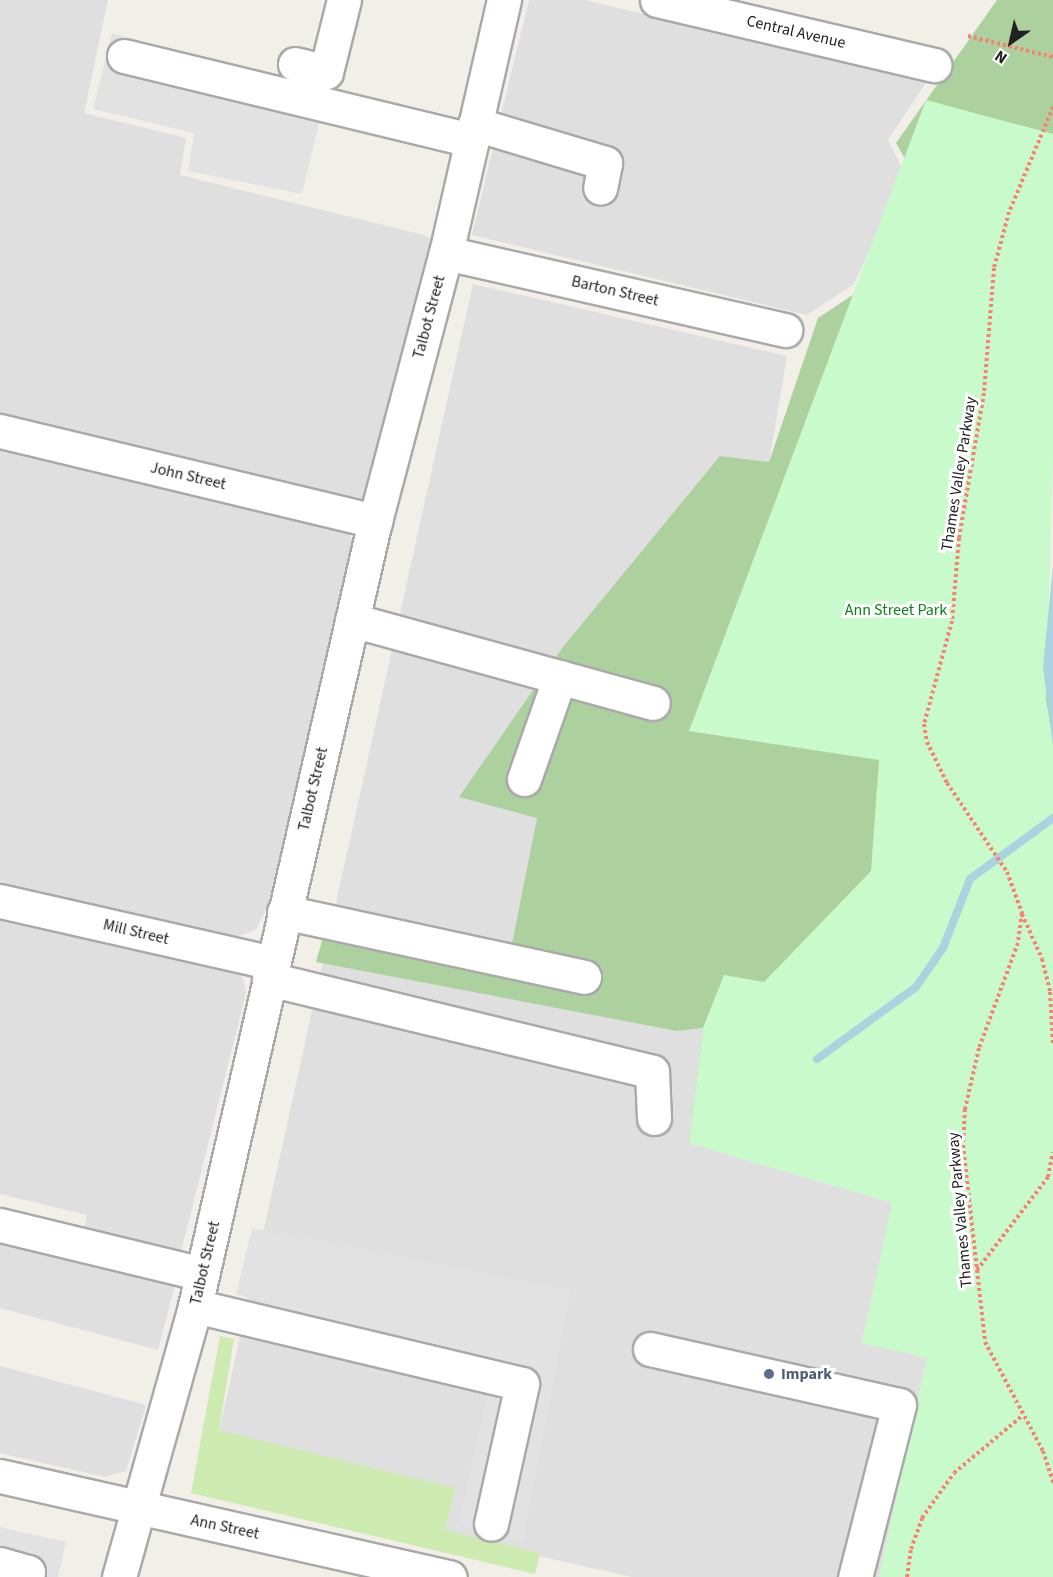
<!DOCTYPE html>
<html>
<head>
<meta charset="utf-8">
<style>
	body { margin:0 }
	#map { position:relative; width:1053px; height:1577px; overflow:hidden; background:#f2efe9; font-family:"Source Sans 3",sans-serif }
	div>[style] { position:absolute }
	.residential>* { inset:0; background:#e0dfdf }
	.grass>* { inset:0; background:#cdebb0 }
	.forest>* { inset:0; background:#add19e }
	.park>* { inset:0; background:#c8facc }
	.parking>* { inset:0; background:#e2e2e2 }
	.water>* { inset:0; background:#aad3df }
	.stream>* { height:8px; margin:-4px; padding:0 4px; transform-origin:4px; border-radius:4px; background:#aad3df }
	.path>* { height:4px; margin-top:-2px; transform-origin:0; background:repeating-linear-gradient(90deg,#fa8072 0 3px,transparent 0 6px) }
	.roads { filter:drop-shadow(2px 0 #a9a9a9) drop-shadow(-2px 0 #a9a9a9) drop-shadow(0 2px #a9a9a9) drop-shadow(0 -2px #a9a9a9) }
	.minor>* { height:33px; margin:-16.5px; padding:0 16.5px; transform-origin:16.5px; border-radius:16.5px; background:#fff }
	.dots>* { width:16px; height:16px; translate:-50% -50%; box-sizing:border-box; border:3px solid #fff; border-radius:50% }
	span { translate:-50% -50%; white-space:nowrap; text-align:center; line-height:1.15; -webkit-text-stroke:6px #fff; paint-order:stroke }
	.street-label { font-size:16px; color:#222 }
	.park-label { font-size:16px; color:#0c8416 }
	.service-label { font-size:16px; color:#4e5e75; font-weight:700 }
	.left { translate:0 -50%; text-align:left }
	.north { position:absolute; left:981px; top:12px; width:60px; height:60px; -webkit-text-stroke:4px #fff; paint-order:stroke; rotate:214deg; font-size:16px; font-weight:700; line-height:24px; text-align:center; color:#222 }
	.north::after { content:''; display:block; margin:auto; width:21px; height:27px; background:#222; clip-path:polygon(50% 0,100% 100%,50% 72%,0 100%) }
</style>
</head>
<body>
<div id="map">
	<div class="residential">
		<i style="clip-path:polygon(0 0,108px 0,84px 113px,186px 138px,180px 175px,424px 235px,432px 240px,369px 497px,357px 501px,0 418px)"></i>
		<i style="clip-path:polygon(529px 0,584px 0,927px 81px,888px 140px,905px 174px,854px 284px,807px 315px,472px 235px)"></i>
		<i style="clip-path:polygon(473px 284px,787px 356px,769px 462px,879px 760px,689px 1143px,893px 1203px,862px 1342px,927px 1358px,879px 1577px,632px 1577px,208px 1481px)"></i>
		<i style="clip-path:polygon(0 446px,329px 524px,348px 533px,357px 547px,267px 907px,256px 930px,236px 937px,0 883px)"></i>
		<i style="clip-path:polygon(0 911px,228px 965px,243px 978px,246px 993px,179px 1260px,84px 1230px,87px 1215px,0 1194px)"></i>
		<i style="clip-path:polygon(0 1232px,171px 1274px,174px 1289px,158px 1350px,0 1308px)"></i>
		<i style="clip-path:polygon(0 1366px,146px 1405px,126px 1471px,105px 1477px,0 1453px)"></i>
	</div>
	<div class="grass">
		<i style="clip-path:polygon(220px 1336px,234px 1339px,219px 1430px,455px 1488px,445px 1530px,540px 1553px,535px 1574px,191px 1493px)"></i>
	</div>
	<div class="forest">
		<i style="clip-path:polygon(997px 0,1053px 0,1053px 360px,1037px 495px,1053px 711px,1024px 1207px,689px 1143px,703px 1028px,677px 1031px,316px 962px,327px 922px,510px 954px,537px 818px,459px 797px,563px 647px,720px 456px,769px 462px,818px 318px,863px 288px,914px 175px,896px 143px)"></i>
	</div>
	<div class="park">
		<i style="clip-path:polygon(926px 100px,1053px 134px,1053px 457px,1046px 699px,1053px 742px,1053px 1577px,879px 1577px,927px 1358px,862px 1343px,892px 1203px,689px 1143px,703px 1028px,724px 975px,764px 982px,871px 871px,879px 760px,689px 731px)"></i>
	</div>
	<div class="parking">
		<i style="clip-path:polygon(112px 33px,326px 94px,302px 194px,188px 171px,194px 133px,93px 109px)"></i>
		<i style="clip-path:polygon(252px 1228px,571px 1291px,523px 1543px,458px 1524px,487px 1394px,253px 1334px,260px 1301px,236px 1294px)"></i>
		<i style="clip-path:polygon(0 1527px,66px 1542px,58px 1577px,0 1577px)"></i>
	</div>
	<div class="water">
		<i style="clip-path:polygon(1053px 566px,1053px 746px,1043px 667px)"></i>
	</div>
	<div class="stream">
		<i style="left:817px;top:1059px;width:122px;rotate:-36deg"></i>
		<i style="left:916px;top:987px;width:47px;rotate:-55.3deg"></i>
		<i style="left:943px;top:948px;width:74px;rotate:-68.6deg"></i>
		<i style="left:970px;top:879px;width:103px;rotate:-36.3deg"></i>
	</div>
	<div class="path">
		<i style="left:968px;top:36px;width:88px;rotate:13.9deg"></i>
		<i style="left:1053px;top:107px;width:114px;rotate:112.7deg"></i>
		<i style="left:1009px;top:212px;width:58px;rotate:105deg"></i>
		<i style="left:994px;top:268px;width:125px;rotate:94.6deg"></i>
		<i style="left:984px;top:393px;width:147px;rotate:99.8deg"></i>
		<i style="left:959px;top:538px;width:83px;rotate:94.8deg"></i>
		<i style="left:952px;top:621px;width:107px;rotate:105.2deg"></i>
		<i style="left:924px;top:724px;width:18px;rotate:81deg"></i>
		<i style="left:927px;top:742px;width:46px;rotate:64deg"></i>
		<i style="left:947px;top:783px;width:107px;rotate:56deg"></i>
		<i style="left:1007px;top:872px;width:44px;rotate:69.9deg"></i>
		<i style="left:1022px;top:913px;width:30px;rotate:98deg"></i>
		<i style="left:1018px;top:943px;width:112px;rotate:110.4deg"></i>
		<i style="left:979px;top:1048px;width:63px;rotate:102.9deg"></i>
		<i style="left:965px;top:1109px;width:36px;rotate:93deg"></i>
		<i style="left:963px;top:1145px;width:198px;rotate:83.6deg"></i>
		<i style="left:985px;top:1342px;width:123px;rotate:62deg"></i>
		<i style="left:1043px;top:1451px;width:33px;rotate:72deg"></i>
		<i style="left:1022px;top:914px;width:49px;rotate:66deg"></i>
		<i style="left:1042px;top:959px;width:34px;rotate:76deg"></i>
		<i style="left:1050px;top:992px;width:54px;rotate:86.8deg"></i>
		<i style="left:977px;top:1270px;width:117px;rotate:-52.6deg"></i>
		<i style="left:1048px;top:1177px;width:25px;rotate:-79deg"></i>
		<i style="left:907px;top:1577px;width:28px;rotate:-82deg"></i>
		<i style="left:911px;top:1549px;width:33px;rotate:-70deg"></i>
		<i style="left:922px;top:1518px;width:55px;rotate:-54.6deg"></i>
		<i style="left:954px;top:1473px;width:89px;rotate:-40deg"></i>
	</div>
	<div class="roads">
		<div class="minor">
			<i style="left:657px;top:0;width:285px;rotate:13.2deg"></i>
			<i style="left:124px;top:56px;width:358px;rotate:13.6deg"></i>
			<i style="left:295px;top:64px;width:32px;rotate:14deg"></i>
			<i style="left:326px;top:72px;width:74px;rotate:-76deg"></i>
			<i style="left:475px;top:124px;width:136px;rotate:16.7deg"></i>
			<i style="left:605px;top:163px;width:25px;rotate:101deg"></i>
			<i style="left:446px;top:253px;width:348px;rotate:12.8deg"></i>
			<i style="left:0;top:431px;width:386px;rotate:13.5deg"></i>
			<i style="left:352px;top:620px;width:312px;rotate:15.4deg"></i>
			<i style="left:524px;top:779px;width:108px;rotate:-70.6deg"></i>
			<i style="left:0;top:901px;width:280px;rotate:12.8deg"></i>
			<i style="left:284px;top:912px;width:307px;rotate:12.2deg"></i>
			<i style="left:269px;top:979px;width:394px;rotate:13.6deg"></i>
			<i style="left:652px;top:1072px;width:46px;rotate:87.5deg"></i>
			<i style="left:0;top:1225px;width:208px;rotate:13.6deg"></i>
			<i style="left:195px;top:1306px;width:336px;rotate:13.4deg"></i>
			<i style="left:522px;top:1384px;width:143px;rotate:102.5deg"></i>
			<i style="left:650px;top:1349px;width:255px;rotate:12.7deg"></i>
			<i style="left:899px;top:1405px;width:178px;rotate:104.3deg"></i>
			<i style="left:0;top:1476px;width:461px;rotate:12.7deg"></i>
			<i style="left:0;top:1564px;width:29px;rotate:16deg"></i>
			<i style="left:28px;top:1572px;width:5px;rotate:112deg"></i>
			<i style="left:119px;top:1577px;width:281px;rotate:-74.3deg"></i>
			<i style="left:195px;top:1306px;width:805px;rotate:-77.09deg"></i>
			<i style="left:375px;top:521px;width:277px;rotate:-75.2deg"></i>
			<i style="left:446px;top:253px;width:260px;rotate:-77.1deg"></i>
		</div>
	</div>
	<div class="dots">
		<i style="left:769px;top:1374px;background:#5c6f8a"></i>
	</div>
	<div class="street-label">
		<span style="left:796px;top:32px;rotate:13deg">Central Avenue</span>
		<span style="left:615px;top:291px;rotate:13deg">Barton Street</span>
		<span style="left:429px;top:317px;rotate:-75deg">Talbot Street</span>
		<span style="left:959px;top:474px;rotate:-81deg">Thames Valley Parkway</span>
		<span style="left:188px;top:476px;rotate:13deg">John Street</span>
		<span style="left:313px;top:789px;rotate:-77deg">Talbot Street</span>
		<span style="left:136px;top:932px;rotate:13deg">Mill Street</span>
		<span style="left:960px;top:1210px;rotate:-95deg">Thames Valley Parkway</span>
		<span style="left:205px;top:1263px;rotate:-77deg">Talbot Street</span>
		<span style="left:225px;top:1527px;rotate:12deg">Ann Street</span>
	</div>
	<div class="park-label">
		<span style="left:896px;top:610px">Ann Street Park</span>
	</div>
	<div class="service-label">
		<span class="left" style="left:781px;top:1374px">Impark</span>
	</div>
	<div class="north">N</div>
</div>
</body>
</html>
